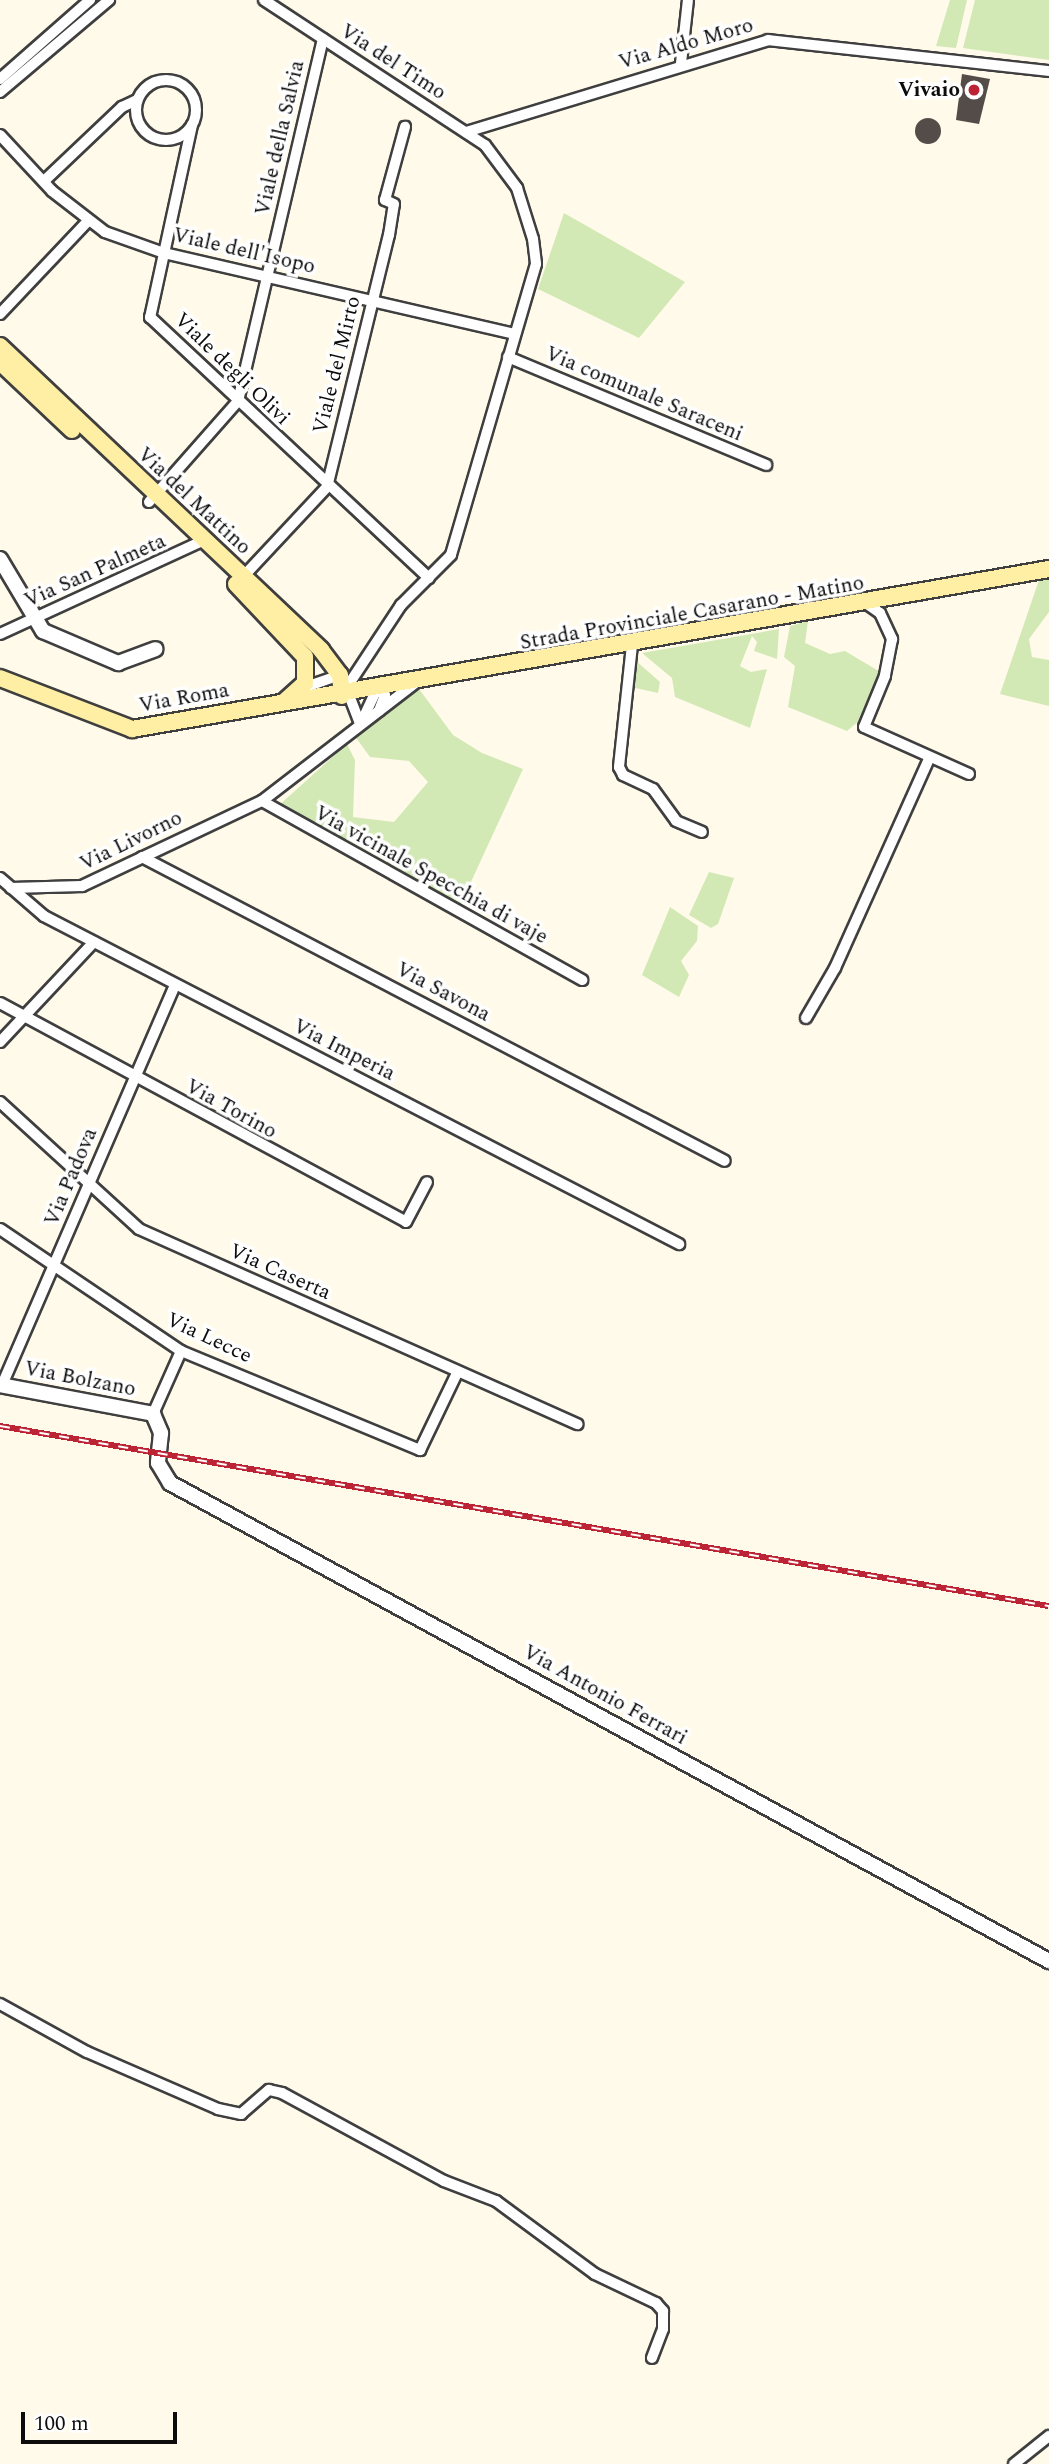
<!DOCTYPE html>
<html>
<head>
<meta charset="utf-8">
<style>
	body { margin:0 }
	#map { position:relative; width:1049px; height:2464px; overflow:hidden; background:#fffaea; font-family:Spectral,serif }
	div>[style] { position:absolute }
	.green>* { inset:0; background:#d3e9b5 }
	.building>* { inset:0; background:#544c48 }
	.round { border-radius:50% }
	.roads { filter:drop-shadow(2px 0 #3f3f3f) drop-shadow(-2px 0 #3f3f3f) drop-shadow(0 2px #3f3f3f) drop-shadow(0 -2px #3f3f3f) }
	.minor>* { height:10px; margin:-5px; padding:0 5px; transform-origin:5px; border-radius:5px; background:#fff }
	.minor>.ring { margin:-5px; padding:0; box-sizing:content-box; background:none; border:10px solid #fff; border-radius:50% }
	.tertiary>* { height:14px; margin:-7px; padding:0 7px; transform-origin:7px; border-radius:7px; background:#fff }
	.secondary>* { height:16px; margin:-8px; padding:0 8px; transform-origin:8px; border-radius:8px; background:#ffefa5 }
	.rail>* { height:6px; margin-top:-3px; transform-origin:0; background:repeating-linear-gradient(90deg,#fff 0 10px,#bc2435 0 20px); box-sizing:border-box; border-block:2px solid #bc2435 }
	.dots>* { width:19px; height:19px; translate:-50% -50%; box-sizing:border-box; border:4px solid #fff; border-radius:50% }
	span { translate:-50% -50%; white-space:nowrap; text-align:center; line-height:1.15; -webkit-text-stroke:7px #fff; paint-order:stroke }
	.street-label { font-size:21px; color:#0c0c0c }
	.poi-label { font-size:21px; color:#0c0c0c; font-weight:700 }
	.right { translate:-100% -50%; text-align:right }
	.scale { position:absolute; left:21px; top:2412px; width:156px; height:32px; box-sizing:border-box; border:4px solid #0c0c0c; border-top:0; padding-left:9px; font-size:21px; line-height:24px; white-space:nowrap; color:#0c0c0c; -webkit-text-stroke:5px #fff; paint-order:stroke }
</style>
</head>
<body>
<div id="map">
	<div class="green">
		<i style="clip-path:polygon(950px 0,967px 0,956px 48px,936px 46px)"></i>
		<i style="clip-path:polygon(975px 0,1049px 0,1049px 60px,963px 48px)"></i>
		<i style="clip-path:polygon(564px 213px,685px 282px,639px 338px,538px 289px)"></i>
		<i style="clip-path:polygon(1049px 578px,1049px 612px,1029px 639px,1032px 657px,1049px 660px,1049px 706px,1000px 694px,1039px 580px)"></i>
		<i style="clip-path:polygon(808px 621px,805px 643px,830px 654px,845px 651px,882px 673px,861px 719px,847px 731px,788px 707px,795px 666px,784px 657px,790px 626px)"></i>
		<i style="clip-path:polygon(779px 629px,777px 659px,754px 651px,757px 642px,752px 636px,740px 666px,751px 672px,767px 669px,750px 728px,675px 697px,672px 678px,642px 653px)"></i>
		<i style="clip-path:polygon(635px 660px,660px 682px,658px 693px,631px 687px)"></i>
		<i style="clip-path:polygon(419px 689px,453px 735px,482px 753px,523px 769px,458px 910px,277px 807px,347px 744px,355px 760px,353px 817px,394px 822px,428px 782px,409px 761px,370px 757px,354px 735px)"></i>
		<i style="clip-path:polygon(709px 872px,734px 878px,718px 924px,711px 928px,689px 915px)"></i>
		<i style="clip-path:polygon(670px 907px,698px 926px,697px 941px,681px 961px,689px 975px,679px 997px,642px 975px)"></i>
	</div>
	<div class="building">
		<i style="clip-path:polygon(962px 74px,990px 79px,979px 124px,956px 120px)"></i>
		<i class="round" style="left:915px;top:118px;width:26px;height:26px"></i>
	</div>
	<div class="roads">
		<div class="minor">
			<i style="left:264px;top:0;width:264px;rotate:33.3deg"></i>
			<i style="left:485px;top:145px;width:54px;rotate:53.3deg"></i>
			<i style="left:517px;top:188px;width:53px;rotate:72.6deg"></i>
			<i style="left:533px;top:239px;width:25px;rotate:83deg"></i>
			<i style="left:536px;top:264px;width:303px;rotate:106.3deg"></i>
			<i style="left:451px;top:555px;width:71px;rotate:135deg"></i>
			<i style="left:401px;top:605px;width:105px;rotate:123.4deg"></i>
			<i style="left:681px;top:63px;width:63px;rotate:-83.7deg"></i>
			<i style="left:0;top:79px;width:120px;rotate:-41.3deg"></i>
			<i class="ring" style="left:136px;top:80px;width:50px;height:50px"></i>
			<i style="left:0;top:92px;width:143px;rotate:-40.2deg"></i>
			<i style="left:192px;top:125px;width:197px;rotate:102.3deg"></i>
			<i style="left:150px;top:317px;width:382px;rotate:43.1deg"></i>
			<i style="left:466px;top:132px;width:316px;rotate:-16.9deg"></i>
			<i style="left:768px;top:40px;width:283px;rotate:6.3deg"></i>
			<i style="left:0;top:135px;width:76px;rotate:47.1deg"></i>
			<i style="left:52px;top:191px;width:67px;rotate:37.7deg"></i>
			<i style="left:105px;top:232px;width:63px;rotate:19.6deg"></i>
			<i style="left:164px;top:253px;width:360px;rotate:13deg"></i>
			<i style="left:44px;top:181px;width:108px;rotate:-43.5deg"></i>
			<i style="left:122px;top:107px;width:17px;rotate:-25deg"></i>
			<i style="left:0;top:314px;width:127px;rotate:-46.6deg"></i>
			<i style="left:508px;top:357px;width:280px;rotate:22.7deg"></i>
			<i style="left:149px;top:502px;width:135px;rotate:-48.6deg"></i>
			<i style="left:238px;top:401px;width:372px;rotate:-76.8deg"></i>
			<i style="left:240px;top:580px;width:127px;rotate:-46.9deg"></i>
			<i style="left:327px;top:487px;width:260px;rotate:-76.2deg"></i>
			<i style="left:389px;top:235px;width:31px;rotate:-81deg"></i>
			<i style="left:394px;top:204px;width:10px;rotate:-156deg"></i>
			<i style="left:385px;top:200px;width:76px;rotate:-74.7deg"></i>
			<i style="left:867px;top:604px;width:16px;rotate:35deg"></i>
			<i style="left:880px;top:613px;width:29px;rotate:65deg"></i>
			<i style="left:892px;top:639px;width:38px;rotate:101deg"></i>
			<i style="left:885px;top:676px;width:55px;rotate:112.4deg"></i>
			<i style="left:864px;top:727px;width:115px;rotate:24.1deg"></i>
			<i style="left:0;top:634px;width:225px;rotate:-24.7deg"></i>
			<i style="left:632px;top:645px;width:123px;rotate:96.1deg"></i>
			<i style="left:619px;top:767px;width:9px;rotate:63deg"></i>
			<i style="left:623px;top:775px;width:33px;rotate:25deg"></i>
			<i style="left:653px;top:789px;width:39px;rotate:54deg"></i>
			<i style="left:676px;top:821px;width:28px;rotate:23deg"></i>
			<i style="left:300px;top:689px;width:42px;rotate:-19.3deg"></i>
			<i style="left:349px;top:695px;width:30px;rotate:69deg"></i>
			<i style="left:361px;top:723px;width:38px;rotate:-65deg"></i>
			<i style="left:377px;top:689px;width:10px;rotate:37deg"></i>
			<i style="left:385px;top:695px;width:17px;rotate:111deg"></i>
			<i style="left:262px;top:801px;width:367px;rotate:29.2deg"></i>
			<i style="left:142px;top:857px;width:657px;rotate:27.54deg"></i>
			<i style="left:0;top:878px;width:58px;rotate:40.8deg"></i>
			<i style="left:44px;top:916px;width:715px;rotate:27.32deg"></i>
			<i style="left:11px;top:888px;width:71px;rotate:-1.6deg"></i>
			<i style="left:82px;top:886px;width:199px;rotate:-25.3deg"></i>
			<i style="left:262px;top:801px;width:193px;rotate:-37.6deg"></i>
			<i style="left:0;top:1003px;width:461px;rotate:28.3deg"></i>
			<i style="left:406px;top:1222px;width:45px;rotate:-62.3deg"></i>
			<i style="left:806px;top:1018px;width:58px;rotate:-59.9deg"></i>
			<i style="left:835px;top:968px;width:231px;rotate:-65.8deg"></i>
			<i style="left:0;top:1042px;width:137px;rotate:-46.8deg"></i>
			<i style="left:0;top:1102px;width:188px;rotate:42.4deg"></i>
			<i style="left:139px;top:1229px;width:480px;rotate:24deg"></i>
			<i style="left:0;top:1229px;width:218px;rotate:34deg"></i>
			<i style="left:181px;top:1351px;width:259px;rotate:22.5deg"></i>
			<i style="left:420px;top:1450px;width:85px;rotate:-64.3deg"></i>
			<i style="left:2px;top:1385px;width:436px;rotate:-66.6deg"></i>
			<i style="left:153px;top:1414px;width:69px;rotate:-66deg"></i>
			<i style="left:0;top:2004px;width:99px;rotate:28.9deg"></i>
			<i style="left:87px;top:2052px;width:143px;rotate:23.5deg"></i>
			<i style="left:218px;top:2109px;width:24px;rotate:12deg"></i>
			<i style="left:241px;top:2114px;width:37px;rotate:-41deg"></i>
			<i style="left:269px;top:2090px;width:13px;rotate:13deg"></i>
			<i style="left:282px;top:2093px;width:184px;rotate:28.5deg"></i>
			<i style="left:444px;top:2181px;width:56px;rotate:21deg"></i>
			<i style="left:496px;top:2201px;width:123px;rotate:36.4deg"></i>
			<i style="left:595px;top:2274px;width:68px;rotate:25.4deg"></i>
			<i style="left:656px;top:2303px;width:11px;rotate:49deg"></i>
			<i style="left:663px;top:2311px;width:18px;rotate:90deg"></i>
			<i style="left:663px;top:2329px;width:31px;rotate:111deg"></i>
			<i style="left:1014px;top:2464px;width:45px;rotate:-38.7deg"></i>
		</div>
		<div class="tertiary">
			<i style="left:0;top:559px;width:84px;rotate:59.2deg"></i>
			<i style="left:43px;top:631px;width:82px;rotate:23.1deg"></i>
			<i style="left:118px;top:663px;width:40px;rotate:-20.2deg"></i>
			<i style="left:0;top:1385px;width:156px;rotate:10.7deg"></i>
			<i style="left:153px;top:1414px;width:21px;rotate:67deg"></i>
			<i style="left:161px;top:1433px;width:30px;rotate:96deg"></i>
			<i style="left:158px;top:1463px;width:23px;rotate:59deg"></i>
			<i style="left:170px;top:1483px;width:1001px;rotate:28.54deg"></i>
		</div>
		<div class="secondary">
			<i style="left:0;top:346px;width:442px;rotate:43.4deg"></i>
			<i style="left:321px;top:650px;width:31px;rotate:53deg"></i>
			<i style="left:340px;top:675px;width:21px;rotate:85deg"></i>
			<i style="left:0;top:362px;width:99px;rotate:43.4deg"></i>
			<i style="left:236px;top:584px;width:100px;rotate:46.6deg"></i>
			<i style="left:305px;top:657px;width:26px;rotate:90deg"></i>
			<i style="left:305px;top:683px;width:28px;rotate:138deg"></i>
			<i style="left:0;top:678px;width:142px;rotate:21.1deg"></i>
			<i style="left:132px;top:729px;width:931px;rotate:-9.9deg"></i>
		</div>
	</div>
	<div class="rail">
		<i style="left:0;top:1426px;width:1064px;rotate:9.74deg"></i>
	</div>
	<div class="dots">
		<i style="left:974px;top:90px;background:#bc2435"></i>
	</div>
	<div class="street-label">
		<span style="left:686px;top:44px;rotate:-16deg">Via Aldo Moro</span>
		<span style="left:393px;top:62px;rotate:33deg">Via del Timo</span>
		<span style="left:280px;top:138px;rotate:-77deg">Viale della Salvia</span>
		<span style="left:244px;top:251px;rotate:13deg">Viale dell'Isopo</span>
		<span style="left:337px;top:365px;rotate:-76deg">Viale del Mirto</span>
		<span style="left:232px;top:369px;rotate:44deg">Viale degli Olivi</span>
		<span style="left:644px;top:394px;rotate:23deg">Via comunale Saraceni</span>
		<span style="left:194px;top:501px;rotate:43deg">Via del Mattino</span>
		<span style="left:95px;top:571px;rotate:-24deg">Via San Palmeta</span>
		<span style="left:692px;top:613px;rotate:-10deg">Strada Provinciale Casarano - Matino</span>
		<span style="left:184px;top:698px;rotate:-10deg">Via Roma</span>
		<span style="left:131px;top:841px;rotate:-26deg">Via Livorno</span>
		<span style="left:431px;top:875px;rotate:29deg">Via vicinale Specchia di vaje</span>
		<span style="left:443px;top:992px;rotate:28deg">Via Savona</span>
		<span style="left:344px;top:1050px;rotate:27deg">Via Imperia</span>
		<span style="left:231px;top:1109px;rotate:29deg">Via Torino</span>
		<span style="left:71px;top:1177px;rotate:-67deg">Via Padova</span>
		<span style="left:280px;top:1272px;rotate:24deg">Via Caserta</span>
		<span style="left:209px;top:1338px;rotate:25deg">Via Lecce</span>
		<span style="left:80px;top:1379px;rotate:11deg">Via Bolzano</span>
		<span style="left:605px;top:1695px;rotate:29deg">Via Antonio Ferrari</span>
	</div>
	<div class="poi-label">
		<span class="right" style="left:960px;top:90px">Vivaio</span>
	</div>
	<div class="scale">100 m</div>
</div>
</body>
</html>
